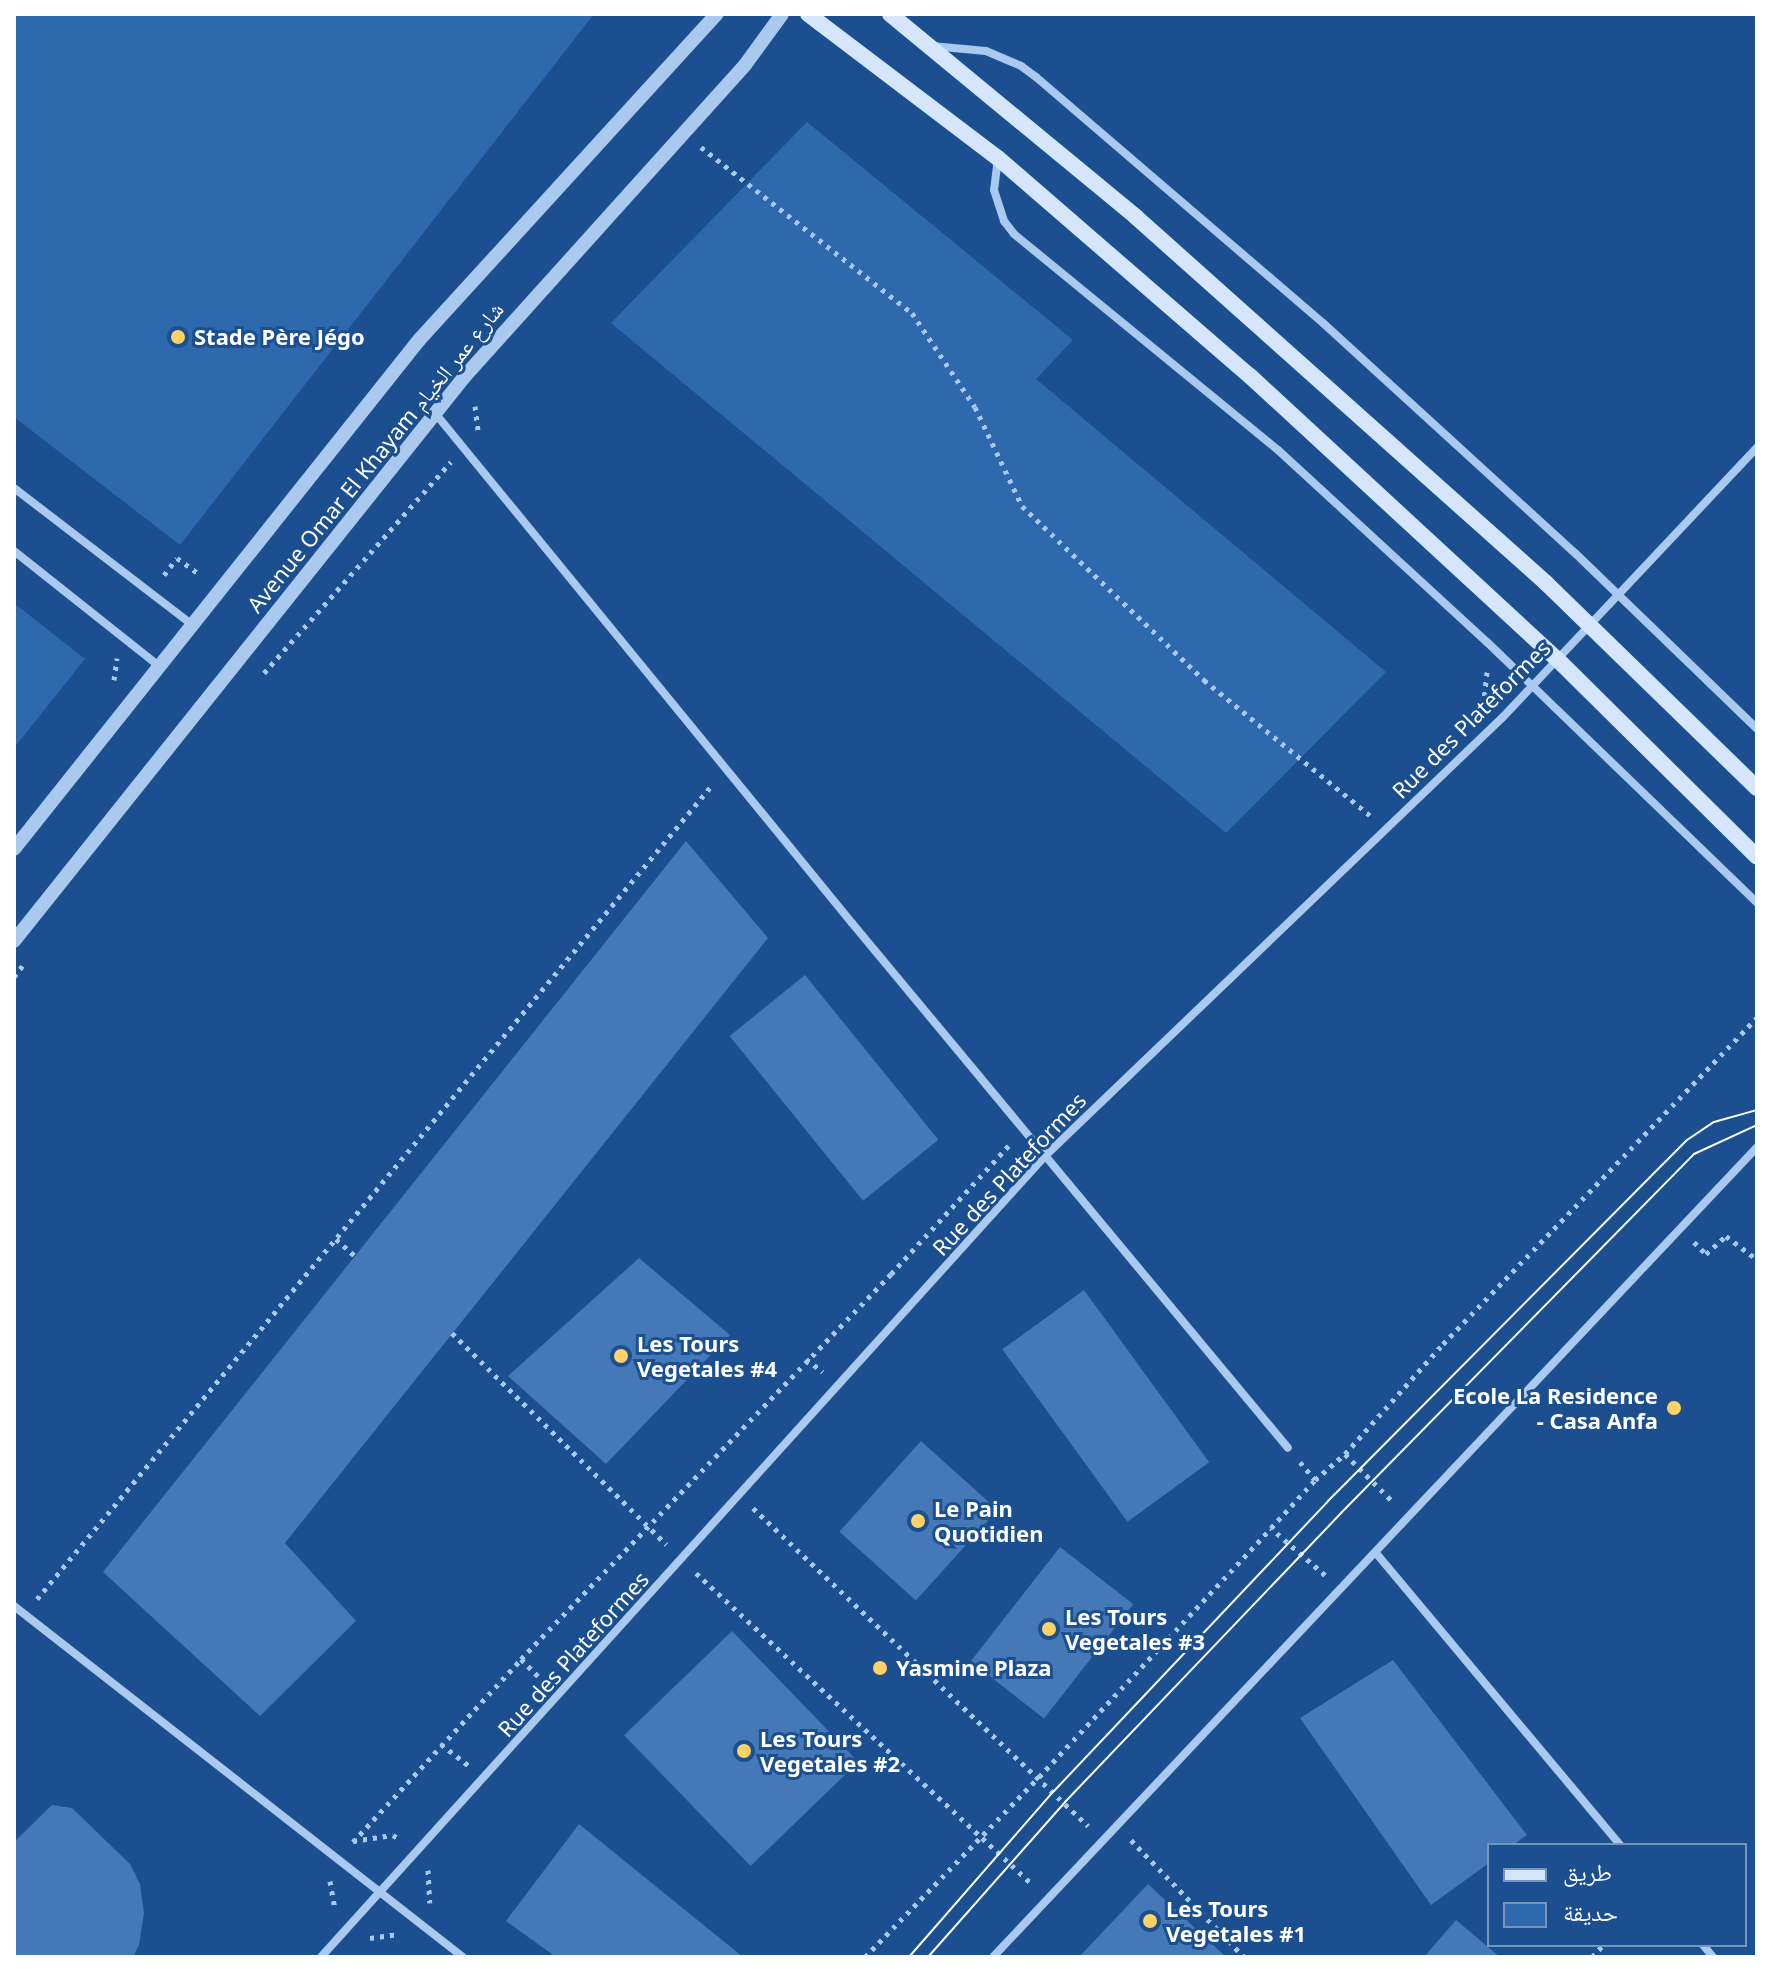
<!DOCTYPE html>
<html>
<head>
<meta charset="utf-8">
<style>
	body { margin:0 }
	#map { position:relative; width:1771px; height:1971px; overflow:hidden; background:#1b4f8f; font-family:"Noto Sans","Noto Naskh Arabic",sans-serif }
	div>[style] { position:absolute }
	.green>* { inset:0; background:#2e69ad }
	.building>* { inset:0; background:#4478b7; transform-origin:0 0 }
	.path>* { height:5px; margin-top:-2.5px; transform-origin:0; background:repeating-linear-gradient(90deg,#a9c9ee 0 4px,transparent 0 10px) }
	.minor>* { height:8px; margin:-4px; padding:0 4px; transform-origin:4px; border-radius:4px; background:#a9c9ee }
	.tertiary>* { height:14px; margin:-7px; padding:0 7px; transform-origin:7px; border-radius:7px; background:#a9c9ee }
	.secondary>* { height:16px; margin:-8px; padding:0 8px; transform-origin:8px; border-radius:8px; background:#d6e6fa }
	.tram>* { height:2px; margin:-1px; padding:0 1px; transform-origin:1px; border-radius:1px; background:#fff }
	.dots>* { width:22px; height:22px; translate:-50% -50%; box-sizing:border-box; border:4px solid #1b4f8f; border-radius:50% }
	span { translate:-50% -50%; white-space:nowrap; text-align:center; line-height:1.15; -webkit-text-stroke:6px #1b4f8f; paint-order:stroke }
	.poi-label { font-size:22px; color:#fff; font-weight:700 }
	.left { translate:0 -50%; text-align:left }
	.right { translate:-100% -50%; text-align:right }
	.street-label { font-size:22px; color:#fff }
	.frame { position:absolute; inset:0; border:16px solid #fff; pointer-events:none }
	.legend { position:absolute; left:1487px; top:1843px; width:260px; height:104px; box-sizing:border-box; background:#1b4f8f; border:2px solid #7695bc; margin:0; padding:10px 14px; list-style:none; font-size:24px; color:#fff }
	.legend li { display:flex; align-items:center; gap:16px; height:40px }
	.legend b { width:40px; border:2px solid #7695bc }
</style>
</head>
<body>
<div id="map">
	<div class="green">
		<i style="clip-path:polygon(14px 14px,594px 14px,180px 545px,14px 417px)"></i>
		<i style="clip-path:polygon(807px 122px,1073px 340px,1036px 379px,1386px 672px,1226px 833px,611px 323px)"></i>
		<i style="clip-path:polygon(14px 603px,85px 659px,14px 748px)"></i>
	</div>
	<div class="building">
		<i style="clip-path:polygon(686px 841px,768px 938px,285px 1543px,356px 1621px,260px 1716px,103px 1572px)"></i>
		<i style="left:805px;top:975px;width:212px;height:97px;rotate:51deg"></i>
		<i style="clip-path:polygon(639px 1258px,730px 1335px,606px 1464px,508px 1376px)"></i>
		<i style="left:1084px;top:1290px;width:213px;height:101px;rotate:54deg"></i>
		<i style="left:921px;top:1441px;width:103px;height:122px;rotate:42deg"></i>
		<i style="left:1060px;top:1547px;width:93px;height:145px;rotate:38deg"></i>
		<i style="left:732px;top:1631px;width:182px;height:150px;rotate:46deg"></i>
		<i style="clip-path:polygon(1393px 1660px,1527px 1835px,1513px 1845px,1489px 1845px,1489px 1863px,1431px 1905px,1300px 1718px)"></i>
		<i style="clip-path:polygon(52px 1805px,72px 1808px,130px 1864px,140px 1884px,144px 1913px,139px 1945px,133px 1957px,14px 1957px,14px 1842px)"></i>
		<i style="clip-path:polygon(579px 1824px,743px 1957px,556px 1957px,506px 1921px)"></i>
		<i style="clip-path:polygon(1148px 1884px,1226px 1957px,1079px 1957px)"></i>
		<i style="clip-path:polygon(1456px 1920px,1500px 1957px,1424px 1957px)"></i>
	</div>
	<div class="path">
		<i style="left:701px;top:147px;width:268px;rotate:38.2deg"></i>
		<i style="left:912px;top:313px;width:113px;rotate:56.2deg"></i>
		<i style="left:975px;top:407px;width:110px;rotate:64.6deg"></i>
		<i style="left:1022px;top:506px;width:252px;rotate:43.7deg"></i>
		<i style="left:1204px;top:680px;width:215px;rotate:39.2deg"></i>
		<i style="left:475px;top:406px;width:25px;rotate:83deg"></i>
		<i style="left:164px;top:575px;width:21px;rotate:-53deg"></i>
		<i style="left:177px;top:558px;width:29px;rotate:36deg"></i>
		<i style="left:1487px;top:672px;width:27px;rotate:96deg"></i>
		<i style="left:1484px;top:699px;width:7px;rotate:45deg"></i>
		<i style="left:264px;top:673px;width:282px;rotate:-48.5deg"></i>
		<i style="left:114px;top:680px;width:22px;rotate:-82deg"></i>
		<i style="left:14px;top:977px;width:15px;rotate:-53deg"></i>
		<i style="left:336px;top:1239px;width:25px;rotate:42deg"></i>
		<i style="left:1694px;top:1242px;width:17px;rotate:45deg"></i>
		<i style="left:1706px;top:1254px;width:27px;rotate:-42deg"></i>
		<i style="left:1726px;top:1236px;width:39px;rotate:37deg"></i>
		<i style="left:452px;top:1333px;width:301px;rotate:44.6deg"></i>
		<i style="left:806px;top:1359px;width:21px;rotate:37deg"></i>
		<i style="left:1345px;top:1454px;width:147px;rotate:-48.3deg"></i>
		<i style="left:1443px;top:1344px;width:453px;rotate:-46.1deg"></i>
		<i style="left:1300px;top:1462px;width:23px;rotate:50deg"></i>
		<i style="left:753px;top:1508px;width:462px;rotate:43.5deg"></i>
		<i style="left:696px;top:1573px;width:458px;rotate:42.8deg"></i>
		<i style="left:1325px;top:1575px;width:72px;rotate:-139deg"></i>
		<i style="left:1271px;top:1528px;width:65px;rotate:-47.5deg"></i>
		<i style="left:1315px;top:1480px;width:40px;rotate:-41deg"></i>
		<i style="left:1345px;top:1454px;width:69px;rotate:45deg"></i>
		<i style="left:37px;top:1599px;width:1057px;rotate:-50.33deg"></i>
		<i style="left:521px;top:1659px;width:31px;rotate:45deg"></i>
		<i style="left:441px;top:1744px;width:36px;rotate:38deg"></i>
		<i style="left:1131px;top:1840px;width:163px;rotate:46deg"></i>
		<i style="left:353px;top:1841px;width:40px;rotate:-8.5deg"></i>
		<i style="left:393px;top:1835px;width:7px;rotate:34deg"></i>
		<i style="left:353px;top:1842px;width:248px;rotate:-47.4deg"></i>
		<i style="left:521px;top:1659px;width:534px;rotate:-46.14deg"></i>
		<i style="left:891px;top:1274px;width:175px;rotate:-47.5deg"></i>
		<i style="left:428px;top:1870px;width:33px;rotate:87deg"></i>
		<i style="left:330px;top:1881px;width:29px;rotate:80deg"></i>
		<i style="left:370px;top:1938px;width:29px;rotate:-8deg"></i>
		<i style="left:865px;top:1957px;width:250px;rotate:-46deg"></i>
		<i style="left:1039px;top:1777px;width:340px;rotate:-47deg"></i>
		<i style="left:1592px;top:1957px;width:16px;rotate:-47deg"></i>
	</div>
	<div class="minor">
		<i style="left:932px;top:46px;width:54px;rotate:5.3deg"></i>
		<i style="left:986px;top:51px;width:38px;rotate:23deg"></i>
		<i style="left:1021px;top:66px;width:19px;rotate:36deg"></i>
		<i style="left:1036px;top:77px;width:378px;rotate:40.6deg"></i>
		<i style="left:1323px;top:323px;width:341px;rotate:42.4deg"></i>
		<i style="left:1575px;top:553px;width:253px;rotate:44deg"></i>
		<i style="left:998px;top:158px;width:32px;rotate:97deg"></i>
		<i style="left:994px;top:190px;width:33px;rotate:72deg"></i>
		<i style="left:1004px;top:221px;width:16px;rotate:52deg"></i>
		<i style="left:1014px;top:234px;width:341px;rotate:39.3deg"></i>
		<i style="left:1278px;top:450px;width:284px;rotate:42.6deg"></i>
		<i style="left:1487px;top:642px;width:376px;rotate:44deg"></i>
		<i style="left:435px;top:413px;width:659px;rotate:50.73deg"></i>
		<i style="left:852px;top:923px;width:682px;rotate:50.29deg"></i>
		<i style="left:14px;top:488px;width:222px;rotate:37.5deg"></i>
		<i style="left:14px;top:551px;width:184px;rotate:38.4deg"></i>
		<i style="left:1376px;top:1553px;width:381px;rotate:50.1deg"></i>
		<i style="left:14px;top:1606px;width:570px;rotate:38.02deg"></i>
		<i style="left:1703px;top:1945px;width:16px;rotate:50deg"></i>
		<i style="left:321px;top:1957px;width:1080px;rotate:-47.89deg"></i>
		<i style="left:1045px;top:1156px;width:634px;rotate:-43.79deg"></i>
		<i style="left:1503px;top:717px;width:371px;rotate:-46.7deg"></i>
		<i style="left:993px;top:1957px;width:1113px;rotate:-46.67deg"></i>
	</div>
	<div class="tertiary">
		<i style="left:14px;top:849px;width:650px;rotate:-51.49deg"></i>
		<i style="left:419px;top:340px;width:442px;rotate:-47.6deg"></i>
		<i style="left:14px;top:941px;width:723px;rotate:-51.4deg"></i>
		<i style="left:465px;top:376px;width:418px;rotate:-48deg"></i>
		<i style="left:745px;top:65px;width:63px;rotate:-54deg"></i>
	</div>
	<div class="secondary">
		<i style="left:808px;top:14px;width:238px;rotate:37.2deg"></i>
		<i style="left:998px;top:158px;width:333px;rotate:40.9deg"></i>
		<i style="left:1250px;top:376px;width:418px;rotate:42.7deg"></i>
		<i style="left:1557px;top:659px;width:281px;rotate:44.7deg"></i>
		<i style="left:890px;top:14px;width:319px;rotate:39.5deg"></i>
		<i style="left:1136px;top:217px;width:550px;rotate:41.75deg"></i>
		<i style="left:1546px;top:583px;width:294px;rotate:44.2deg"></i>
	</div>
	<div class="tram">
		<i style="left:909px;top:1957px;width:220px;rotate:-48.9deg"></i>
		<i style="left:1054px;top:1791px;width:399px;rotate:-46.6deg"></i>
		<i style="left:1328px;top:1501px;width:509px;rotate:-45.16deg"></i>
		<i style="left:1687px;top:1140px;width:32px;rotate:-34deg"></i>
		<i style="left:1714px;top:1122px;width:45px;rotate:-15.6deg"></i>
		<i style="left:928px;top:1957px;width:207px;rotate:-48.5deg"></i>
		<i style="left:1065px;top:1802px;width:400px;rotate:-46.3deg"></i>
		<i style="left:1341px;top:1513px;width:503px;rotate:-45.48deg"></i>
		<i style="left:1694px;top:1154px;width:69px;rotate:-24.7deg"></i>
	</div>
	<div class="dots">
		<i style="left:178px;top:337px;background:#ffd166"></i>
		<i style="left:621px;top:1356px;background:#ffd166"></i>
		<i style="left:1674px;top:1408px;background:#ffd166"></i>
		<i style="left:918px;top:1521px;background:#ffd166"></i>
		<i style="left:1049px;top:1629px;background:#ffd166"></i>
		<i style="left:880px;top:1668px;background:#ffd166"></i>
		<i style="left:744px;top:1751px;background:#ffd166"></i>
		<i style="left:1150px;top:1921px;background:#ffd166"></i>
	</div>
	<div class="poi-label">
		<span class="left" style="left:194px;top:337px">Stade Père Jégo</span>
		<span class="left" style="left:637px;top:1356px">Les Tours<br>Vegetales #4</span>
		<span class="right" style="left:1658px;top:1408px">Ecole La Residence<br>- Casa Anfa</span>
		<span class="left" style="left:934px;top:1521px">Le Pain<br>Quotidien</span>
		<span class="left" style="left:1065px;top:1629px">Les Tours<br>Vegetales #3</span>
		<span class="left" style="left:896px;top:1668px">Yasmine Plaza</span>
		<span class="left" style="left:760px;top:1751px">Les Tours<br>Vegetales #2</span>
		<span class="left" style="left:1166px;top:1921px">Les Tours<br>Vegetales #1</span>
	</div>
	<div class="street-label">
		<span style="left:375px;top:457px;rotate:-51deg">Avenue Omar El Khayam شارع عمر الخيام</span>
		<span style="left:1471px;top:719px;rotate:-45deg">Rue des Plateformes</span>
		<span style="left:1009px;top:1174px;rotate:-47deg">Rue des Plateformes</span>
		<span style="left:573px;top:1654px;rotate:-48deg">Rue des Plateformes</span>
	</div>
	<div class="frame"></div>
	<ul class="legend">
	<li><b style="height:10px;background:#d6e6fa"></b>طريق</li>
	<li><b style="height:22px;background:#2e69ad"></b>حديقة</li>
	</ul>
</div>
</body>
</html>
